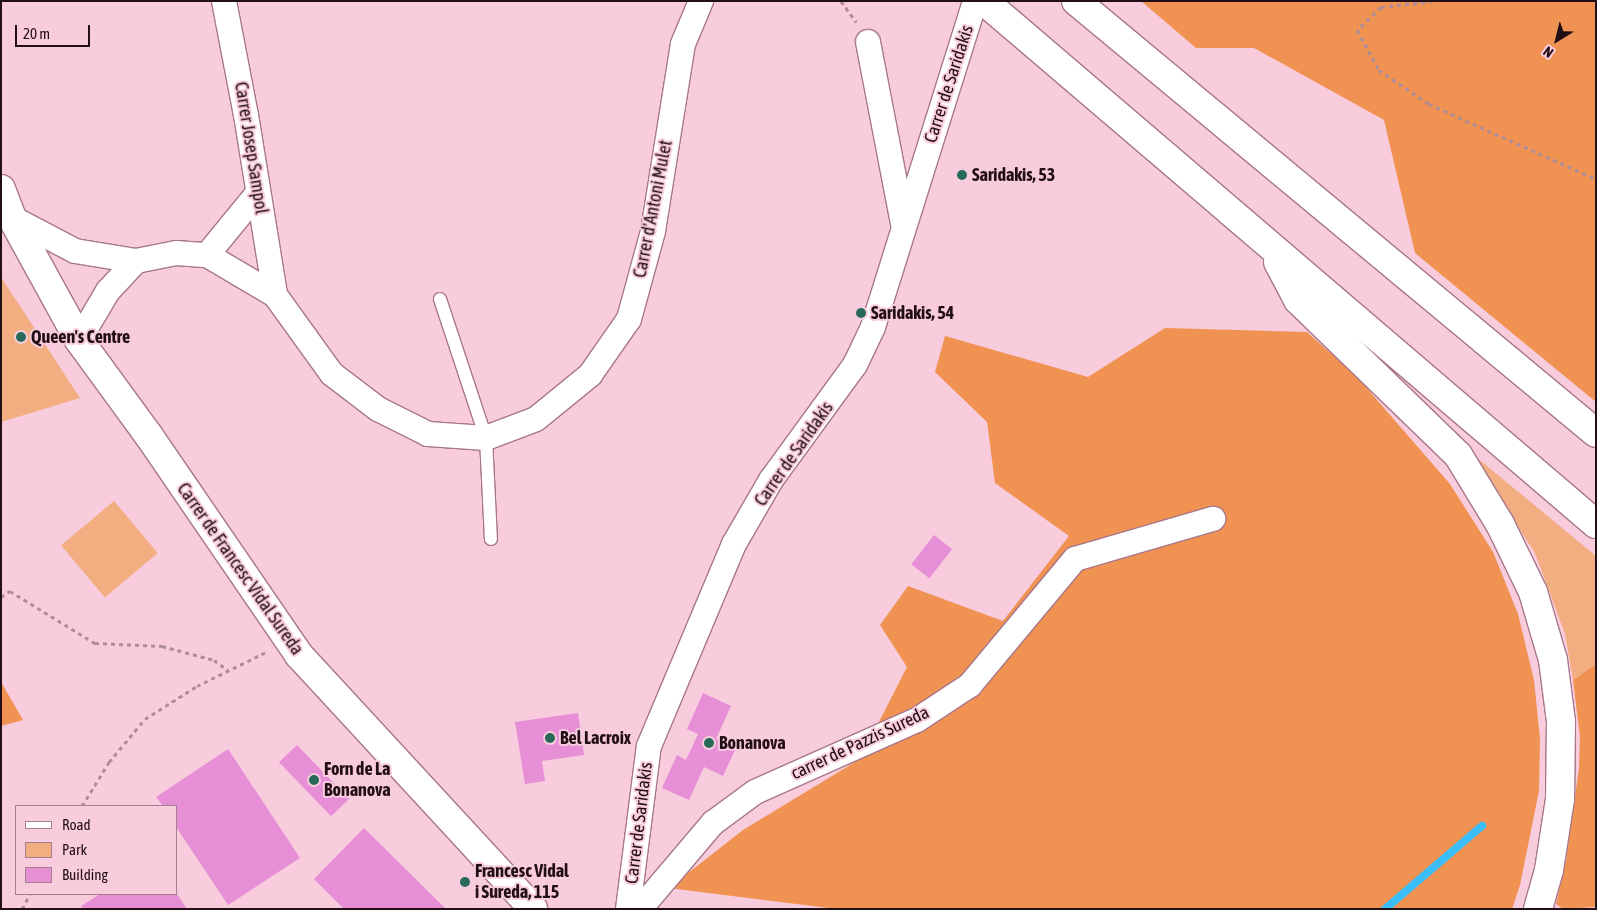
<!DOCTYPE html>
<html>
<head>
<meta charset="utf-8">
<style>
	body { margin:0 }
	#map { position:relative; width:1597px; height:910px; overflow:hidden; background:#f8ccdd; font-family:"Asap Condensed",sans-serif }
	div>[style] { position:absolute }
	.green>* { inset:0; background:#f2ad80; transform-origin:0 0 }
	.forest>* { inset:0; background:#f09251 }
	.stream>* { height:8px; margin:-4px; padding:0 4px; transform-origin:4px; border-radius:4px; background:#3abdf9 }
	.building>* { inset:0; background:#e68fd7; transform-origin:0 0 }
	.path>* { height:3px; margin-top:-1.5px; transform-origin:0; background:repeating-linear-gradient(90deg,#af8c9a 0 4px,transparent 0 8px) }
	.roads { filter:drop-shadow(1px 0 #a8768a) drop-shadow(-1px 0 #a8768a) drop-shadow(0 1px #a8768a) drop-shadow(0 -1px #a8768a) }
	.service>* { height:12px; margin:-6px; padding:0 6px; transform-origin:6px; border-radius:6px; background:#fff }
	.minor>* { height:24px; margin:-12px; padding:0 12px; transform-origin:12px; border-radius:12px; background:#fff }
	.tertiary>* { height:28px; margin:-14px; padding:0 14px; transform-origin:14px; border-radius:14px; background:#fff }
	.motorway>* { height:28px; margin:-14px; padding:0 14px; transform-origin:14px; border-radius:14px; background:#fff }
	.dots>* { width:14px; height:14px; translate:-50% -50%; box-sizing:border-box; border:2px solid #f8ccdd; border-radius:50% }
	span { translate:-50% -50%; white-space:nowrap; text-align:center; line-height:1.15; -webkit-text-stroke:4px #f8ccdd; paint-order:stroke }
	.street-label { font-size:18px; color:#210e16 }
	.poi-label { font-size:18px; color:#210e16; font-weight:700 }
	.left { translate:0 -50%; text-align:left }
	.frame { position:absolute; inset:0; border:2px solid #210e16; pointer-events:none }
	.legend { position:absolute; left:15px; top:805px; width:162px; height:90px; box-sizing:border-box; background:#f8ccdd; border:1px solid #a2808d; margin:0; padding:6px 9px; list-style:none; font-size:15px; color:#210e16 }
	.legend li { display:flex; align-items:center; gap:10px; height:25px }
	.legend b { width:25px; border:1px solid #a2808d }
	.north { position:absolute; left:1532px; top:15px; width:50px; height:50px; -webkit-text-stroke:4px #f8ccdd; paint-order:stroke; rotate:216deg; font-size:14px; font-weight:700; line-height:20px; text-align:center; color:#210e16 }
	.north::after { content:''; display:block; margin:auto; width:18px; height:22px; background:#210e16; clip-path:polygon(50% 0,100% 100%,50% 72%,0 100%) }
	.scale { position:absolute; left:15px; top:25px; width:75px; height:22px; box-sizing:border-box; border:2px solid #210e16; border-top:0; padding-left:6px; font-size:15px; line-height:18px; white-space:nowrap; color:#210e16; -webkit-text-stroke:4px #f8ccdd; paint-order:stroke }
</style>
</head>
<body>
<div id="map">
	<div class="green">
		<i style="clip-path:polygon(1px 277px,80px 398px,1px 422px)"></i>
		<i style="clip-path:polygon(1470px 452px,1596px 556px,1596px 664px,1573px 680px,1565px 634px,1535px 553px)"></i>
		<i style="left:114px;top:501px;width:68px;height:69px;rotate:50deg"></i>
	</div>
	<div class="forest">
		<i style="clip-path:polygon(1141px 1px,1596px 1px,1596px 402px,1415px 253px,1384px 120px,1254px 48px,1196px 48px)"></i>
		<i style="clip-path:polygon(1165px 328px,1307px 332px,1357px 377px,1450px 484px,1493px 552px,1518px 614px,1534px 680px,1540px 739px,1539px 791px,1520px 885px,1512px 909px,837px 909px,669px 888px,743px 830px,860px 759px,907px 667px,880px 625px,908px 586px,1003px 621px,1069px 536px,995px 483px,987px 422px,935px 372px,945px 336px,1088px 377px)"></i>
		<i style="clip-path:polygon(1596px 664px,1596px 907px,1563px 909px,1556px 904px,1566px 861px,1579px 768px,1580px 737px,1573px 680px)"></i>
		<i style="clip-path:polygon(1px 682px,23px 720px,1px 726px)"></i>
	</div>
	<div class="stream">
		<i style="left:1385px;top:909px;width:128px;rotate:-40.6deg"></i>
	</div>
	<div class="building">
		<i style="left:934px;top:535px;width:23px;height:37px;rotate:38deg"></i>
		<i style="clip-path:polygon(703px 693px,731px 706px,716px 739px,736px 748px,723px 776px,704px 767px,689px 800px,662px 788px,677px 755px,686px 760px,698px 734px,687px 729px)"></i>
		<i style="clip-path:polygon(578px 713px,584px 755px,542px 761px,545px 781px,525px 784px,515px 722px)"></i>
		<i style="left:297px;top:745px;width:75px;height:25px;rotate:46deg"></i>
		<i style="clip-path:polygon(228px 749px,300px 858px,228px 905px,176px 827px,176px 806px,163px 806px,156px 797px)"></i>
		<i style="clip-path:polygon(364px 828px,446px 909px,344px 909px,314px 879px)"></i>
		<i style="clip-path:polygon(100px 894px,177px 894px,187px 909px,83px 909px,81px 906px)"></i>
	</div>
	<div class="path">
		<i style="left:841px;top:1px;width:26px;rotate:54deg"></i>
		<i style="left:1433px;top:1px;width:52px;rotate:173.4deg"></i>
		<i style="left:1381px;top:7px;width:33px;rotate:136deg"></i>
		<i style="left:1357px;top:30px;width:46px;rotate:61.2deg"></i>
		<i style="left:1379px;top:70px;width:60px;rotate:34.2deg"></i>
		<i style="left:1429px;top:104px;width:183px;rotate:24.2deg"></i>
		<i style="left:1px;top:597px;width:11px;rotate:-34deg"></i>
		<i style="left:10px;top:591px;width:100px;rotate:31.5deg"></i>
		<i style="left:95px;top:643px;width:67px;rotate:2.6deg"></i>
		<i style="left:162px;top:646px;width:54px;rotate:15.1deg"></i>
		<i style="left:214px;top:660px;width:17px;rotate:36deg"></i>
		<i style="left:82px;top:806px;width:52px;rotate:-58.5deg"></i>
		<i style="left:109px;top:762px;width:56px;rotate:-50.1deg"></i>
		<i style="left:145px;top:719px;width:62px;rotate:-32.4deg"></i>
		<i style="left:197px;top:686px;width:77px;rotate:-26.2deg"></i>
		<i style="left:22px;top:909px;width:17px;rotate:-62deg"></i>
	</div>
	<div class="roads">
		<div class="service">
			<i style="left:440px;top:299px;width:146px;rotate:71.7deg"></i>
			<i style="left:486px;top:438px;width:101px;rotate:87.2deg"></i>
		</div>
		<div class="minor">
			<i style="left:224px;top:1px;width:116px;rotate:79.1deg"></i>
			<i style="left:246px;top:115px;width:182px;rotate:80.8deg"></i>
			<i style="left:275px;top:295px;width:97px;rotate:54.2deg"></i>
			<i style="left:332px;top:374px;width:58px;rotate:37.3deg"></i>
			<i style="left:378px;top:409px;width:56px;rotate:26.6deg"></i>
			<i style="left:428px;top:434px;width:58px;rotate:3.9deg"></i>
			<i style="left:486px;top:438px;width:53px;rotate:-20.8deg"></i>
			<i style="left:536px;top:419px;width:70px;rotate:-39.2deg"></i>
			<i style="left:590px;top:375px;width:68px;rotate:-55.1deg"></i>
			<i style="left:629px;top:319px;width:91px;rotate:-74.7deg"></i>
			<i style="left:653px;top:231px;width:189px;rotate:-80.9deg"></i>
			<i style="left:683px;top:44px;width:47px;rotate:-67.3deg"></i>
			<i style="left:868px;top:42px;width:185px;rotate:79.1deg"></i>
			<i style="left:12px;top:218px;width:71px;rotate:27.6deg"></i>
			<i style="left:75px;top:251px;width:62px;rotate:9.3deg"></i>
			<i style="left:136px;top:261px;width:41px;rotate:-11.3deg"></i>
			<i style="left:176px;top:253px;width:31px;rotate:4deg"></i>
			<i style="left:207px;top:255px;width:79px;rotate:30.5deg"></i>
			<i style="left:207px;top:255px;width:80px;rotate:-50.6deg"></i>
			<i style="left:79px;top:340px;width:57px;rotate:-59.4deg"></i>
			<i style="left:108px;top:291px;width:41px;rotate:-47deg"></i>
			<i style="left:628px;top:909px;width:164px;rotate:-82.7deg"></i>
			<i style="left:649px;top:746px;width:219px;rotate:-67.2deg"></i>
			<i style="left:734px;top:544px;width:74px;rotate:-60deg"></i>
			<i style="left:771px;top:480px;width:142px;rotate:-53.9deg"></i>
			<i style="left:855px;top:365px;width:42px;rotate:-64.7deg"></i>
			<i style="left:873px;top:327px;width:342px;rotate:-72.6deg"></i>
			<i style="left:640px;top:909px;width:113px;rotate:-49.7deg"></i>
			<i style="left:713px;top:823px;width:52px;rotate:-36.4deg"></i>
			<i style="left:755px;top:792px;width:177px;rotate:-24deg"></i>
			<i style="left:917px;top:720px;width:64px;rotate:-33.4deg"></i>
			<i style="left:970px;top:685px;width:164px;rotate:-50.2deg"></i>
			<i style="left:1075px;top:559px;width:144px;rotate:-16.2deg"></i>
		</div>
		<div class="tertiary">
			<i style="left:1px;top:189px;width:31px;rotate:69deg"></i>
			<i style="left:12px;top:218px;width:139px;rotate:61.2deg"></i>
			<i style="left:79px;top:340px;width:119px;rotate:53.9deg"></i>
			<i style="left:149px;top:436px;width:265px;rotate:55.6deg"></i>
			<i style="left:299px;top:655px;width:345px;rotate:47.3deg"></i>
		</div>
		<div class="motorway">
			<i style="left:984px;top:1px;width:805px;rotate:40.52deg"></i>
			<i style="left:1076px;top:1px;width:676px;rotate:39.72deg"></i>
			<i style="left:1278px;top:262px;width:43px;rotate:62.2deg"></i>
			<i style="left:1298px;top:300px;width:223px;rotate:44.1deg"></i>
			<i style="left:1458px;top:455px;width:81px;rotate:58.7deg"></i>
			<i style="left:1500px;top:524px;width:76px;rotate:64.1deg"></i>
			<i style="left:1533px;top:592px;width:71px;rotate:73.6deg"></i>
			<i style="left:1553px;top:660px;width:63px;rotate:82.6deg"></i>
			<i style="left:1561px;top:722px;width:77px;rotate:90.7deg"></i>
			<i style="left:1560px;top:799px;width:72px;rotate:98.8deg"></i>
			<i style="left:1549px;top:870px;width:41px;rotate:105.8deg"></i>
		</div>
	</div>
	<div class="dots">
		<i style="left:962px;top:175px;background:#286a59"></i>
		<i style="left:861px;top:313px;background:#286a59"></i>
		<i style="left:21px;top:337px;background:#286a59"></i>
		<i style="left:550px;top:738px;background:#286a59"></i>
		<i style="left:709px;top:743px;background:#286a59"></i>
		<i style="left:314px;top:780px;background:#286a59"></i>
		<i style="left:465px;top:882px;background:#286a59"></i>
	</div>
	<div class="street-label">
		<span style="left:949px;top:84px;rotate:-72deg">Carrer de Saridakis</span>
		<span style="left:251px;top:148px;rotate:81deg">Carrer Josep Sampol</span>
		<span style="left:653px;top:209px;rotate:-79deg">Carrer d'Antoni Mulet</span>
		<span style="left:794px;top:454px;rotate:-55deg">Carrer de Saridakis</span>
		<span style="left:240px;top:569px;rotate:55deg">Carrer de Francesc Vidal Sureda</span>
		<span style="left:860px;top:743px;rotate:-25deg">carrer de Pazzis Sureda</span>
		<span style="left:639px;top:823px;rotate:-83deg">Carrer de Saridakis</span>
	</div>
	<div class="poi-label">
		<span class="left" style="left:972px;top:175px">Saridakis, 53</span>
		<span class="left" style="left:871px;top:313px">Saridakis, 54</span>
		<span class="left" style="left:31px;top:337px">Queen's Centre</span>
		<span class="left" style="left:560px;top:738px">Bel Lacroix</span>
		<span class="left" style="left:719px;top:743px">Bonanova</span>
		<span class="left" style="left:324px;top:780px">Forn de La<br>Bonanova</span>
		<span class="left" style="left:475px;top:882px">Francesc Vidal<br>i Sureda, 115</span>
	</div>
	<div class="frame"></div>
	<ul class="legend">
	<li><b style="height:6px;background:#fff"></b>Road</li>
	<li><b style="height:14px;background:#f2ad80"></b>Park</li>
	<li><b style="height:14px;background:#e68fd7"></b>Building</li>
	</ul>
	<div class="north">N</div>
	<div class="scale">20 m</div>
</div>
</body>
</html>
